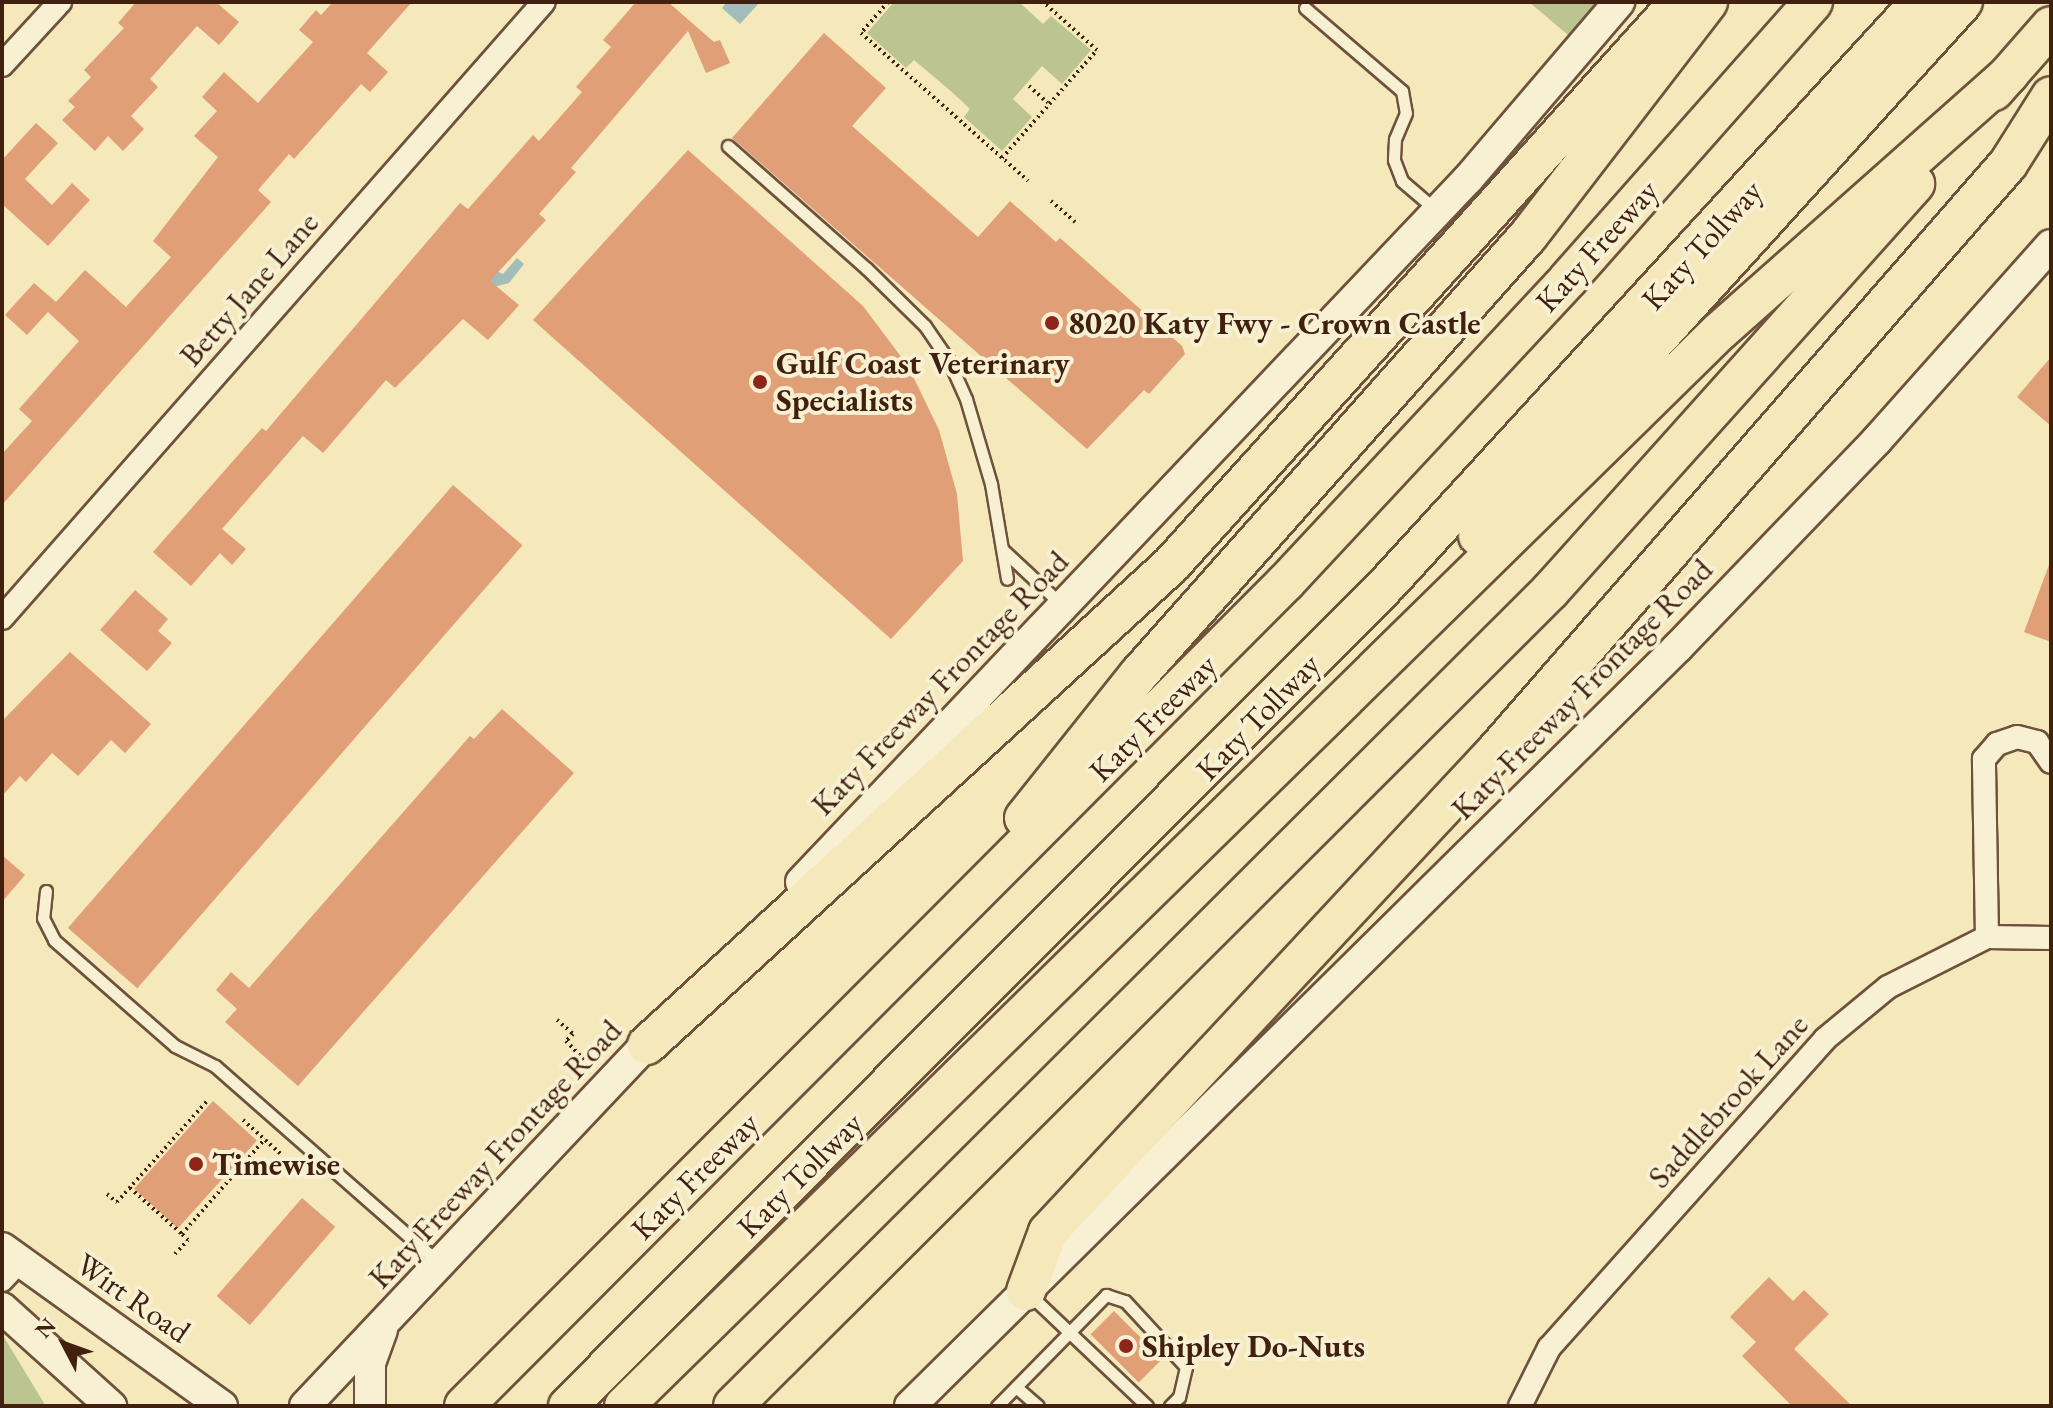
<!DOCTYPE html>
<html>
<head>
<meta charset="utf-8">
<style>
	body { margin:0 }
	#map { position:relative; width:2053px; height:1408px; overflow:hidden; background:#f5e8bb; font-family:"EB Garamond",serif }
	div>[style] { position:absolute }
	.green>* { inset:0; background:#bcc590 }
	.water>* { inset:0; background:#a2bdbc }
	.building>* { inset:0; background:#e09f76; transform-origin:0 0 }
	.path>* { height:4px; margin-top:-2px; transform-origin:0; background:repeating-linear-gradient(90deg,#412010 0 2px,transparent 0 6px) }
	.roads { filter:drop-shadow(2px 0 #6e523b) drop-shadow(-2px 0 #6e523b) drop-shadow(0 2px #6e523b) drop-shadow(0 -2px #6e523b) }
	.lane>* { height:11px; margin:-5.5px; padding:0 5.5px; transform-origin:5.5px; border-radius:5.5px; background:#f8f0d3 }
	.street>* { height:22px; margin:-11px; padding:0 11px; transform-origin:11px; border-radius:11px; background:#f8f0d3 }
	.secondary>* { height:30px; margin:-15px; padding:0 15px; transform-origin:15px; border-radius:15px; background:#f8f0d3 }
	.highway>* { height:38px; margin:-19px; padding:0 19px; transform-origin:19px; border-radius:19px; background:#f5e8bb }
	.dots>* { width:22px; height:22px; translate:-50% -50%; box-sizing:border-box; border:4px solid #f8f0d3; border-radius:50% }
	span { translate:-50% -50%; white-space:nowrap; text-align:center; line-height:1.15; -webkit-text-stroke:8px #f8f0d3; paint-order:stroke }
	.street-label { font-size:32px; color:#412010 }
	.poi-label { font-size:32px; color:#412010; font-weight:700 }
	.left { translate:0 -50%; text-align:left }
	.frame { position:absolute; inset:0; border:4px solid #412010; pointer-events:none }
	.north { position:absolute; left:24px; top:1304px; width:80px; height:80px; -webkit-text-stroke:6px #f8f0d3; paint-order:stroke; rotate:311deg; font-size:22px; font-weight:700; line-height:32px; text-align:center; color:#412010 }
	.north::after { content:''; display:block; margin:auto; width:28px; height:36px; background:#412010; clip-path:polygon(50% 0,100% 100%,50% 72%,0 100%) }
</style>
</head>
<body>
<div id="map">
	<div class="green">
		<i style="clip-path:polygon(894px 2px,1019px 2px,1043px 24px,1051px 16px,1091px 50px,1062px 84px,1042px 66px,1013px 99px,1032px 117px,1002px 151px,964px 117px,970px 109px,953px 93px,914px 60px,906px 68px,867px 33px)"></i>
		<i style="clip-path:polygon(1529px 2px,1618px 2px,1581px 46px)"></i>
		<i style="clip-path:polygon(2px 1334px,44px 1403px,47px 1406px,2px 1406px)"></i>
	</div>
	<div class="water">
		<i style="clip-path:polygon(727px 2px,760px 2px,740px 24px,722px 8px)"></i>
		<i style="clip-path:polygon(517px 258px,524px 264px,509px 283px,494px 287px,480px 275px,487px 267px,503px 274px)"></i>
	</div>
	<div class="building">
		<i style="clip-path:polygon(136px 2px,216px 2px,239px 22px,219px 45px,197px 26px,150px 79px,158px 87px,131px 116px,144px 129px,123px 151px,108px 136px,95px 151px,62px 120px,75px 107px,68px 101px,91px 77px,84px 70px,124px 28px,118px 23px)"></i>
		<i style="clip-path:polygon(333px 2px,412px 2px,367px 53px,388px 72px,370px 92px,361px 84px,294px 159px,289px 154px,258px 190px,271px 202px,2px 505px,2px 454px,32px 421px,19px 409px,79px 341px,48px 312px,27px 335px,5px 315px,34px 283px,56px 302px,85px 270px,126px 307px,171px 257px,153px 241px,218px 157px,194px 136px,217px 111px,202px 97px,224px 72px,258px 103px,313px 42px,299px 30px,316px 10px,321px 15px)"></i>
		<i style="clip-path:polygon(636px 2px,668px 2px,714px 42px,720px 40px,730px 63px,706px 73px,688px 31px,571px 168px,576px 172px,539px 214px,546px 220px,490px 281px,519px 305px,488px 340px,463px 319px,395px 388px,386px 380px,323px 453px,303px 436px,222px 529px,246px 549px,232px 565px,220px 553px,191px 586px,153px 552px,262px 428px,266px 431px,460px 203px,468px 209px,533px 135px,539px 141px,582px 92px,576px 87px,611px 47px,603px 40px)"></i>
		<i style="clip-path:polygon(824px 33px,886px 88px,852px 126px,978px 237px,1010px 201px,1056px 242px,1060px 238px,1182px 346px,1185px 354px,1149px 394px,1144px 390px,1087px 449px,732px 138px)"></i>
		<i style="clip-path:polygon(36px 123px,58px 143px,25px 179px,52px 205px,72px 183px,90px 200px,48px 246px,2px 204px,2px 160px)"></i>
		<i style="clip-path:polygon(688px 150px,863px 306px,908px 366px,939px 430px,957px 494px,963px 561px,891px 639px,533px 320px)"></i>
		<i style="clip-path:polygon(2051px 357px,2051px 426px,2017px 397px)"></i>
		<i style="left:453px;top:485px;width:92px;height:587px;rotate:41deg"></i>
		<i style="clip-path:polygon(2049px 565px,2051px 565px,2051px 642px,2024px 632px)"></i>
		<i style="clip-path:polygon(135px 590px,168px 619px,158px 631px,172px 643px,147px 671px,100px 630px)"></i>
		<i style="clip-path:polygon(70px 652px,151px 724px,125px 753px,111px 740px,78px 776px,52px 753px,26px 782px,20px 776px,2px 796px,2px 721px)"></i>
		<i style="clip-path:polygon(502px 709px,574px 773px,298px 1086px,225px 1022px,237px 1009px,216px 990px,231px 972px,249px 988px,470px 736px,474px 739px)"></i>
		<i style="clip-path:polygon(2px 855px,25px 875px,2px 902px)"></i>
		<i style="left:213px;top:1101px;width:59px;height:118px;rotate:42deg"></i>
		<i style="left:302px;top:1198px;width:44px;height:130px;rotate:41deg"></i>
		<i style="clip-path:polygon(1769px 1277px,1793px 1301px,1804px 1290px,1829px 1314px,1794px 1349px,1852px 1406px,1792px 1406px,1742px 1356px,1756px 1342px,1730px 1317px)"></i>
		<i style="left:1114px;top:1311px;width:68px;height:33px;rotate:45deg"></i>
	</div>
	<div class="path">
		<i style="left:888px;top:2px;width:41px;rotate:131.1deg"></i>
		<i style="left:861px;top:33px;width:223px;rotate:41.5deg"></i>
		<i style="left:1029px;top:86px;width:25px;rotate:42deg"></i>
		<i style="left:1002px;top:158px;width:144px;rotate:-48.7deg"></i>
		<i style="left:1097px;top:50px;width:72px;rotate:-138.4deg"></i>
		<i style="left:1051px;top:201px;width:32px;rotate:41deg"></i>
		<i style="left:557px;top:1020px;width:21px;rotate:41deg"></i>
		<i style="left:573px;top:1034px;width:10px;rotate:135deg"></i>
		<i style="left:566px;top:1041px;width:28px;rotate:46deg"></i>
		<i style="left:243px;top:1120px;width:52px;rotate:41.9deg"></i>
		<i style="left:130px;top:1188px;width:69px;rotate:41.5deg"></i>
		<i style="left:182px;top:1234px;width:126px;rotate:-48.9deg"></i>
		<i style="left:107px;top:1194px;width:13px;rotate:39deg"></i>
		<i style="left:117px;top:1202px;width:137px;rotate:-48.3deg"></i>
		<i style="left:175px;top:1254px;width:19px;rotate:-47deg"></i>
		<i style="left:188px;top:1240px;width:8px;rotate:-135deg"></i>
	</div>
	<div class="roads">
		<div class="lane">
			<i style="left:1305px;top:8px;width:128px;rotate:40.6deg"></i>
			<i style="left:1402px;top:91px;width:22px;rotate:80deg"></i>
			<i style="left:1406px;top:113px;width:28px;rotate:113deg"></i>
			<i style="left:1395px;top:139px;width:21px;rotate:93deg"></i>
			<i style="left:1394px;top:160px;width:22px;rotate:69deg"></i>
			<i style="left:1402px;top:181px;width:46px;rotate:40.6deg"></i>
			<i style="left:728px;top:146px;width:184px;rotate:41.5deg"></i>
			<i style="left:866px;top:268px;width:83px;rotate:44.5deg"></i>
			<i style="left:925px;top:326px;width:42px;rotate:55.6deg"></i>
			<i style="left:949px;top:361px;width:42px;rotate:65.9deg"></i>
			<i style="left:966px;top:399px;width:89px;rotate:73.6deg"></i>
			<i style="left:991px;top:484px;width:96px;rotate:80.4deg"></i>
			<i style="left:1003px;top:550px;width:82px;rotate:43deg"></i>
			<i style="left:46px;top:891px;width:27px;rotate:96deg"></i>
			<i style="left:43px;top:918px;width:25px;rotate:63deg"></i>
			<i style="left:54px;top:940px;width:161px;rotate:41.2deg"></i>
			<i style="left:175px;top:1046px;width:45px;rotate:26.6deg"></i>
			<i style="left:215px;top:1066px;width:300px;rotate:41.3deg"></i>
			<i style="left:1029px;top:1294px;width:163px;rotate:43.5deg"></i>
			<i style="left:1016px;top:1387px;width:29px;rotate:41deg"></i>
			<i style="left:997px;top:1406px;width:156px;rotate:-45.5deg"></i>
			<i style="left:1106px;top:1295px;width:20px;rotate:18deg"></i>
			<i style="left:1125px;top:1301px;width:90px;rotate:47.3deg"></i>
			<i style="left:1186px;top:1367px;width:31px;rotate:103deg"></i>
			<i style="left:1179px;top:1397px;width:13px;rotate:135deg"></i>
		</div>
		<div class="street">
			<i style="left:2px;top:65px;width:86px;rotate:-47.4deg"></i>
			<i style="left:2px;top:618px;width:820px;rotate:-48.66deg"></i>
			<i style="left:1987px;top:937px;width:178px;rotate:-91deg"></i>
			<i style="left:1984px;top:759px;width:20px;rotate:-49deg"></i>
			<i style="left:1997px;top:744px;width:21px;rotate:-19deg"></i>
			<i style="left:2017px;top:737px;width:21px;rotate:14deg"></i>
			<i style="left:2037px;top:742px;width:24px;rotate:55deg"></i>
			<i style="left:2px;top:1280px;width:25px;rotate:-47deg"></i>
			<i style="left:1520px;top:1406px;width:65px;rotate:-63.4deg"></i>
			<i style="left:1549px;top:1348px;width:414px;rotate:-48.2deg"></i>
			<i style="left:1825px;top:1039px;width:82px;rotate:-39.5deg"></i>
			<i style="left:1888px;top:987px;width:111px;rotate:-26.8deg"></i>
			<i style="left:1987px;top:937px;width:64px;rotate:0.9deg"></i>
		</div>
		<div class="secondary">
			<i style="left:801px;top:882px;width:969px;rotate:-46.51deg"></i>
			<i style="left:1468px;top:179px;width:233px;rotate:-49.5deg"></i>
			<i style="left:2px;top:1248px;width:271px;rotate:35.7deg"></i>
			<i style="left:2px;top:1308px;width:147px;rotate:42deg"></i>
			<i style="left:305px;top:1406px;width:517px;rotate:-46.65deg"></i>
			<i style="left:370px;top:1406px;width:43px;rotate:-90deg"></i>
			<i style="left:370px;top:1363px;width:35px;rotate:-70deg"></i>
			<i style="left:910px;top:1406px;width:1080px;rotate:-44.66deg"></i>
			<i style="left:1678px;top:647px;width:287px;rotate:-46.1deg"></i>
			<i style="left:1877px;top:440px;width:261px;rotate:-48.3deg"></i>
		</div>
		<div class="highway">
			<i style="left:1994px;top:91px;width:86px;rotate:-48.8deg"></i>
			<i style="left:1478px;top:536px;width:721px;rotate:-47.75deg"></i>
			<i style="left:1024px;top:818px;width:184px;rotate:-51.4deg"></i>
			<i style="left:1139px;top:674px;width:586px;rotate:-48.39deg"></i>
			<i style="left:1528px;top:236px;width:295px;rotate:-52.4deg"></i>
			<i style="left:647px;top:1045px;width:711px;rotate:-42.49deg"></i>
			<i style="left:1171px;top:565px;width:758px;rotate:-47.94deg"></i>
			<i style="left:1026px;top:1291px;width:63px;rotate:-69.6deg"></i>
			<i style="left:1048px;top:1232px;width:656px;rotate:-47.04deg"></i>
			<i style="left:1495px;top:752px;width:780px;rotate:-48.9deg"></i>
			<i style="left:2008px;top:164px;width:80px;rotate:-57.7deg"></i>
			<i style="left:464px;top:1406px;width:1164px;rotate:-45.07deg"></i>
			<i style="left:1286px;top:582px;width:415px;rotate:-47deg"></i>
			<i style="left:1569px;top:278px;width:368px;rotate:-48.5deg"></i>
			<i style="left:568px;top:1406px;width:1165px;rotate:-45.1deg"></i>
			<i style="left:1390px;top:581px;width:785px;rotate:-47.53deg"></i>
			<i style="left:624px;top:1406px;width:1535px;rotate:-44.45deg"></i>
			<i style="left:1720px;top:331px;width:387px;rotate:-41.6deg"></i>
			<i style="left:733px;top:1406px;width:1154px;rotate:-44.93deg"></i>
			<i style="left:1550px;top:591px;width:547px;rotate:-48.11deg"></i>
		</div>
	</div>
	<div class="dots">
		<i style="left:1052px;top:323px;background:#8f2418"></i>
		<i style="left:760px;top:382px;background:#8f2418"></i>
		<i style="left:196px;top:1164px;background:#8f2418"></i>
		<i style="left:1126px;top:1346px;background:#8f2418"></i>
	</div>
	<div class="street-label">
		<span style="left:1702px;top:245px;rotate:-48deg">Katy Tollway</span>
		<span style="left:1597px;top:246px;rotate:-48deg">Katy Freeway</span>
		<span style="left:249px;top:289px;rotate:-49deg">Betty Jane Lane</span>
		<span style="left:940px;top:683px;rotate:-46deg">Katy Freeway Frontage Road</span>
		<span style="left:1582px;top:689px;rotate:-45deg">Katy Freeway Frontage Road</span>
		<span style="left:1258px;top:717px;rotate:-46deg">Katy Tollway</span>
		<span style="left:1153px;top:718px;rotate:-45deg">Katy Freeway</span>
		<span style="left:1728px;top:1101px;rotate:-48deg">Saddlebrook Lane</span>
		<span style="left:495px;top:1154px;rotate:-47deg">Katy Freeway Frontage Road</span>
		<span style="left:800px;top:1175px;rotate:-45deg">Katy Tollway</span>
		<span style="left:695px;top:1176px;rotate:-45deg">Katy Freeway</span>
		<span style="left:133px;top:1298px;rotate:35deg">Wirt Road</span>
	</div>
	<div class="poi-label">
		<span class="left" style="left:1068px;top:323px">8020 Katy Fwy - Crown Castle</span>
		<span class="left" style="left:776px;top:382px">Gulf Coast Veterinary<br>Specialists</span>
		<span class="left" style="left:212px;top:1164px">Timewise</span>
		<span class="left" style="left:1142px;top:1346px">Shipley Do-Nuts</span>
	</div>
	<div class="frame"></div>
	<div class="north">N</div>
</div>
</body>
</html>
